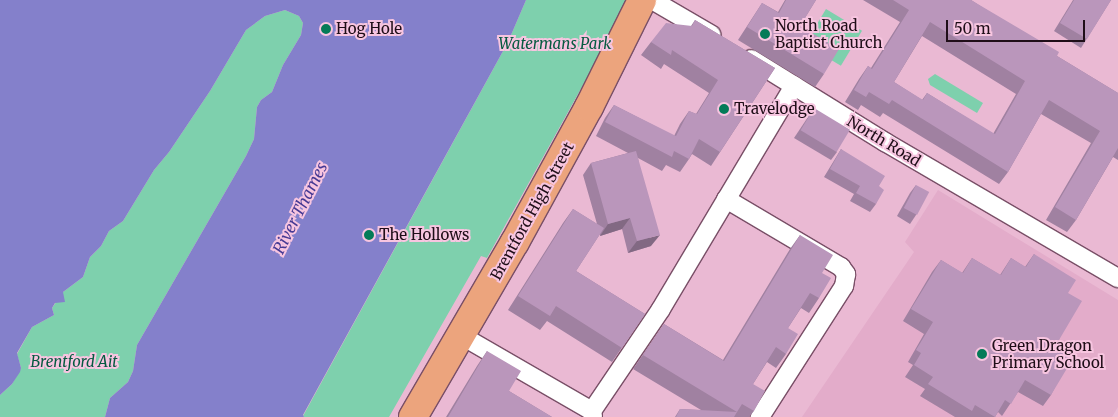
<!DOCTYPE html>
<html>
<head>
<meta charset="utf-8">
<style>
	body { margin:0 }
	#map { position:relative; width:1118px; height:417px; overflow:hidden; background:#eab9d3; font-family:Merriweather,serif }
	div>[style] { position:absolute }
	.built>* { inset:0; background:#e3acca }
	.green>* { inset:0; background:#7ed0ad; transform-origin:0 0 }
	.water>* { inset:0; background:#8480cb }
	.roads { filter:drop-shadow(1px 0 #794f67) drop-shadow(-1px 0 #794f67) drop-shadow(0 1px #794f67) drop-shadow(0 -1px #794f67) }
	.minor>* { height:18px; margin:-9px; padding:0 9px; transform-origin:9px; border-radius:9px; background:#fff }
	.primary>* { height:28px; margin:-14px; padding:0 14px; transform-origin:14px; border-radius:14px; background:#eca47d }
	.wall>* { inset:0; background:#a081a1 }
	.shaded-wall>* { inset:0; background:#826983 }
	.building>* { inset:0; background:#ba96bb; transform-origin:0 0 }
	.dots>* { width:14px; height:14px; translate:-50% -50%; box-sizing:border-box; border:2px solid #f7c5e0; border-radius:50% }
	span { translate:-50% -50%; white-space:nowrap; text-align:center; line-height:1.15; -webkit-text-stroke:4px #f7c5e0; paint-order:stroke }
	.poi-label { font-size:15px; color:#1f0e18 }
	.left { translate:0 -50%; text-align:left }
	.park-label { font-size:15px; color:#055a40; font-style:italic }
	.street-label { font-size:15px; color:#1f0e18 }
	.water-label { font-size:16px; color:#463993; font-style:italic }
	.scale { position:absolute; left:946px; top:20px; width:139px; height:22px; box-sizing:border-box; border:2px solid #1f0e18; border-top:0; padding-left:6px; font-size:15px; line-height:18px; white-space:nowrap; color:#1f0e18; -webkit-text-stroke:4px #f7c5e0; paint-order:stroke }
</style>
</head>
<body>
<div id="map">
	<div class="built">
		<i style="clip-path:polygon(938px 190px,1118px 300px,1118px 407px,1112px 417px,802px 417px,914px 252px,905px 242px)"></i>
	</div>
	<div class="green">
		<i style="clip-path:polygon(526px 0,628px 0,618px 22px,487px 258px,481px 256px,389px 417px,304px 417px,303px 416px,508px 42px)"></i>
		<i style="left:826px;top:9px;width:42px;height:41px;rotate:31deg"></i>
		<i style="clip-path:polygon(285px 10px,299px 16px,303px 23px,301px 35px,283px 65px,272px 92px,261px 100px,257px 107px,254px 139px,246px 156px,137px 345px,133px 371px,128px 382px,110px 398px,105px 417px,0 417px,0 395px,12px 384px,21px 368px,17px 354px,32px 327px,54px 315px,52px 308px,63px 292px,83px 277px,90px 257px,101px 246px,109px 231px,123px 221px,154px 170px,169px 152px,210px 91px,246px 30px,265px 16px)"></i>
		<i style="clip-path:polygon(935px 74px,983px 103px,977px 113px,930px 85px,928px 79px)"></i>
	</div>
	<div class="water">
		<i style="clip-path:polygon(0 0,526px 0,508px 42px,303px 415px,304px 417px,105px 417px,110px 398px,128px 382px,133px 371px,137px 345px,246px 156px,254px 139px,257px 107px,261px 100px,272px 92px,283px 65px,301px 35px,303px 23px,299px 16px,285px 10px,265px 16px,246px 30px,210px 91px,169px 152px,154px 170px,123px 221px,109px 231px,101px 246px,90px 257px,83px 277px,63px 292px,65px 302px,55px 303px,52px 308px,54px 315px,32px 327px,17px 353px,21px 368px,20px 372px,12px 384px,0 395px)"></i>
	</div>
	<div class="roads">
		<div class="minor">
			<i style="left:652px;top:0;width:69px;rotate:30.3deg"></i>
			<i style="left:751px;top:59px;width:158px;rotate:31.8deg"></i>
			<i style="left:885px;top:142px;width:270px;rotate:30.3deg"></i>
			<i style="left:726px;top:199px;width:134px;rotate:30.6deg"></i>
			<i style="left:841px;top:267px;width:9px;rotate:54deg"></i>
			<i style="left:846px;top:274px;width:12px;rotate:99deg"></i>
			<i style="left:844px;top:286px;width:156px;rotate:122.7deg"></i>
			<i style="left:462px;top:336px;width:150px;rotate:30deg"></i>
			<i style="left:593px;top:417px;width:6px;rotate:-99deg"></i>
			<i style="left:592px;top:411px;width:123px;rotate:-55.9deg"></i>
			<i style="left:661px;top:309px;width:260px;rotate:-59.2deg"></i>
		</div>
		<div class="primary">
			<i style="left:413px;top:417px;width:203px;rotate:-59.8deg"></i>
			<i style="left:515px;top:242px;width:154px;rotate:-61.3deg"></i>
			<i style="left:589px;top:107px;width:119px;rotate:-63.6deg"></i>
		</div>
	</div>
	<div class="wall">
		<i style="clip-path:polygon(785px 0,816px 0,800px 26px,824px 74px,815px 87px,738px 40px,762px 3px,778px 12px)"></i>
		<i style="clip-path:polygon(evenodd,863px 0,971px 0,1057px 56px,1118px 93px,1118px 160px,1113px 157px,1076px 220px,1067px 232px,1046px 220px,1091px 143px,1041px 114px,1008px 172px,999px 184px,883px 113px,880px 117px,861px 105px,858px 110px,845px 102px,859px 79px,868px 66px,871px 68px,900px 22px,863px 0,922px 36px,1016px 94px,993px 134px,927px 93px,922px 100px,894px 82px,922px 36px)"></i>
		<i style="clip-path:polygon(1073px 0,1111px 0,1081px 48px,1054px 31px)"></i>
		<i style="clip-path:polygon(695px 20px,775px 68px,711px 166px,692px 154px,689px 159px,680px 172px,666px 165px,662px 171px,638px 158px,651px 246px,628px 253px,622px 229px,600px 236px,600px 234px,576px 271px,645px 314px,612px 362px,547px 321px,540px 330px,508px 310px,563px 223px,573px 209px,597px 224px,583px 175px,591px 163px,628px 153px,596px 136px,605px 118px,614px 105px,674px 136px,680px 124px,689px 111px,696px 114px,709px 93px,664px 64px,661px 69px,641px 55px,651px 42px,691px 26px)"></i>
		<i style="clip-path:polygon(814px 108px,837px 152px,831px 160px,794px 138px)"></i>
		<i style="clip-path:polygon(841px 149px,879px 186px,876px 204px,870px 212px,850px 201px,854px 194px,824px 177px)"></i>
		<i style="clip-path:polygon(916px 185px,916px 215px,910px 224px,897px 216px,910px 193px)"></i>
		<i style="clip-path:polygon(800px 235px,822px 273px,819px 298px,809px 313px,801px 308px,788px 328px,786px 354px,776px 368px,767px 362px,753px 384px,754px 411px,749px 417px,675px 417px,680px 409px,701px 410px,633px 369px,664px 324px,723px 360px,790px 249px)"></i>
		<i style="clip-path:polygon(1034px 254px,1068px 293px,1059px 340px,1069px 359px,1051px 395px,1043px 406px,1018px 392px,1002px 416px,998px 412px,995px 417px,955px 417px,920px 396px,925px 389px,905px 377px,913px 365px,908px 362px,924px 334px,903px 321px,932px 272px,941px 260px,962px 273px,972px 258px,1000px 275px,1011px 258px,1025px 267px)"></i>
		<i style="clip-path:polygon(487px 351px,509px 391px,552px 417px,446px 417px,477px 366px)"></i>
	</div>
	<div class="shaded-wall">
		<i style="clip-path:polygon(630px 218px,622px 229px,600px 236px,608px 224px)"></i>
		<i style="clip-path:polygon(660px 235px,651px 246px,628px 253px,637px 241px)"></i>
	</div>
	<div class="building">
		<i style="clip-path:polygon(786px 0,816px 0,800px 26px,839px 49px,824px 74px,747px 27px,762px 3px,779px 13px)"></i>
		<i style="clip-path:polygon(evenodd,893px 0,971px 0,1059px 52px,1057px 56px,1118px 93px,1118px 148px,1076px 220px,1055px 207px,1100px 131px,1049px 100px,1008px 172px,892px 100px,889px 104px,869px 92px,866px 97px,854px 90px,868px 66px,872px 69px,909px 10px,893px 0,930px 22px,1025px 81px,995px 134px,927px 93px,923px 100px,894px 82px,930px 22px)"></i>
		<i style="clip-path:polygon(1074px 0,1111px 0,1087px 39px,1060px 23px)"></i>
		<i style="clip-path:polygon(695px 20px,775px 68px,720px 152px,699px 139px,689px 159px,674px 151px,672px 157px,605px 122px,614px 105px,676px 136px,689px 111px,697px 114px,718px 80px,672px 50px,671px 55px,651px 42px,666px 23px,692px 26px)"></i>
		<i style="left:814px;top:108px;width:42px;height:26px;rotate:31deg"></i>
		<i style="clip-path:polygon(841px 149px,885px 176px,879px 186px,884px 190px,876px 204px,856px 193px,860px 186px,830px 169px)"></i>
		<i style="clip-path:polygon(636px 151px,660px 235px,637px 241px,630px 218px,608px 224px,591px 163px)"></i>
		<i style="left:916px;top:185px;width:15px;height:26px;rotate:28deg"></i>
		<i style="clip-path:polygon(573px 209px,604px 228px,576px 271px,645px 314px,622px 348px,556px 306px,550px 316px,518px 296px)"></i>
		<i style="clip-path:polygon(800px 235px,833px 255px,822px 273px,831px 278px,819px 298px,810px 293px,788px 328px,798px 334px,786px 354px,776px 347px,753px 384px,765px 391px,754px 411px,742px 404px,737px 412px,643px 355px,664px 324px,724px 361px)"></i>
		<i style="clip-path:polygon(1034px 254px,1076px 280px,1068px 293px,1082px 301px,1059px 340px,1074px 349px,1069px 359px,1072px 360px,1051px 395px,1025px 380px,1011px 404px,1005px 400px,995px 417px,975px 405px,972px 411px,928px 384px,933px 377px,914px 365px,921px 353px,916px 350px,933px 322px,911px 309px,941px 260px,963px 273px,972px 258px,1001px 275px,1011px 258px,1026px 267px)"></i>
		<i style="clip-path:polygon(487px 351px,521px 371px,509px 391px,552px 417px,448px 417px)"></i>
		<i style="clip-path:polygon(680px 409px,737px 412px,734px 417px,676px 417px)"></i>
	</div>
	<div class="dots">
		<i style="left:326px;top:29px;background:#047b58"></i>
		<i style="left:765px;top:34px;background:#047b58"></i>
		<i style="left:724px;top:109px;background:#047b58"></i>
		<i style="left:369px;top:235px;background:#047b58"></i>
		<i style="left:982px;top:354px;background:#047b58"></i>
	</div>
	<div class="poi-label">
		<span class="left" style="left:775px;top:34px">North Road<br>Baptist Church</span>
		<span class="left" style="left:336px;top:29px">Hog Hole</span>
		<span class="left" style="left:734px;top:109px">Travelodge</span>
		<span class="left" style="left:379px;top:235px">The Hollows</span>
		<span class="left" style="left:992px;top:354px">Green Dragon<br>Primary School</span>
	</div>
	<div class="park-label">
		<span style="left:555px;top:44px">Watermans Park</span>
		<span style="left:74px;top:362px">Brentford Ait</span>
	</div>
	<div class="street-label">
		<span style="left:884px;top:141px;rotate:31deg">North Road</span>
		<span style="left:532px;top:211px;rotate:-61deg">Brentford High Street</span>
	</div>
	<div class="water-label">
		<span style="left:300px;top:208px;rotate:-63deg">River Thames</span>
	</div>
	<div class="scale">50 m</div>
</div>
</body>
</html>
